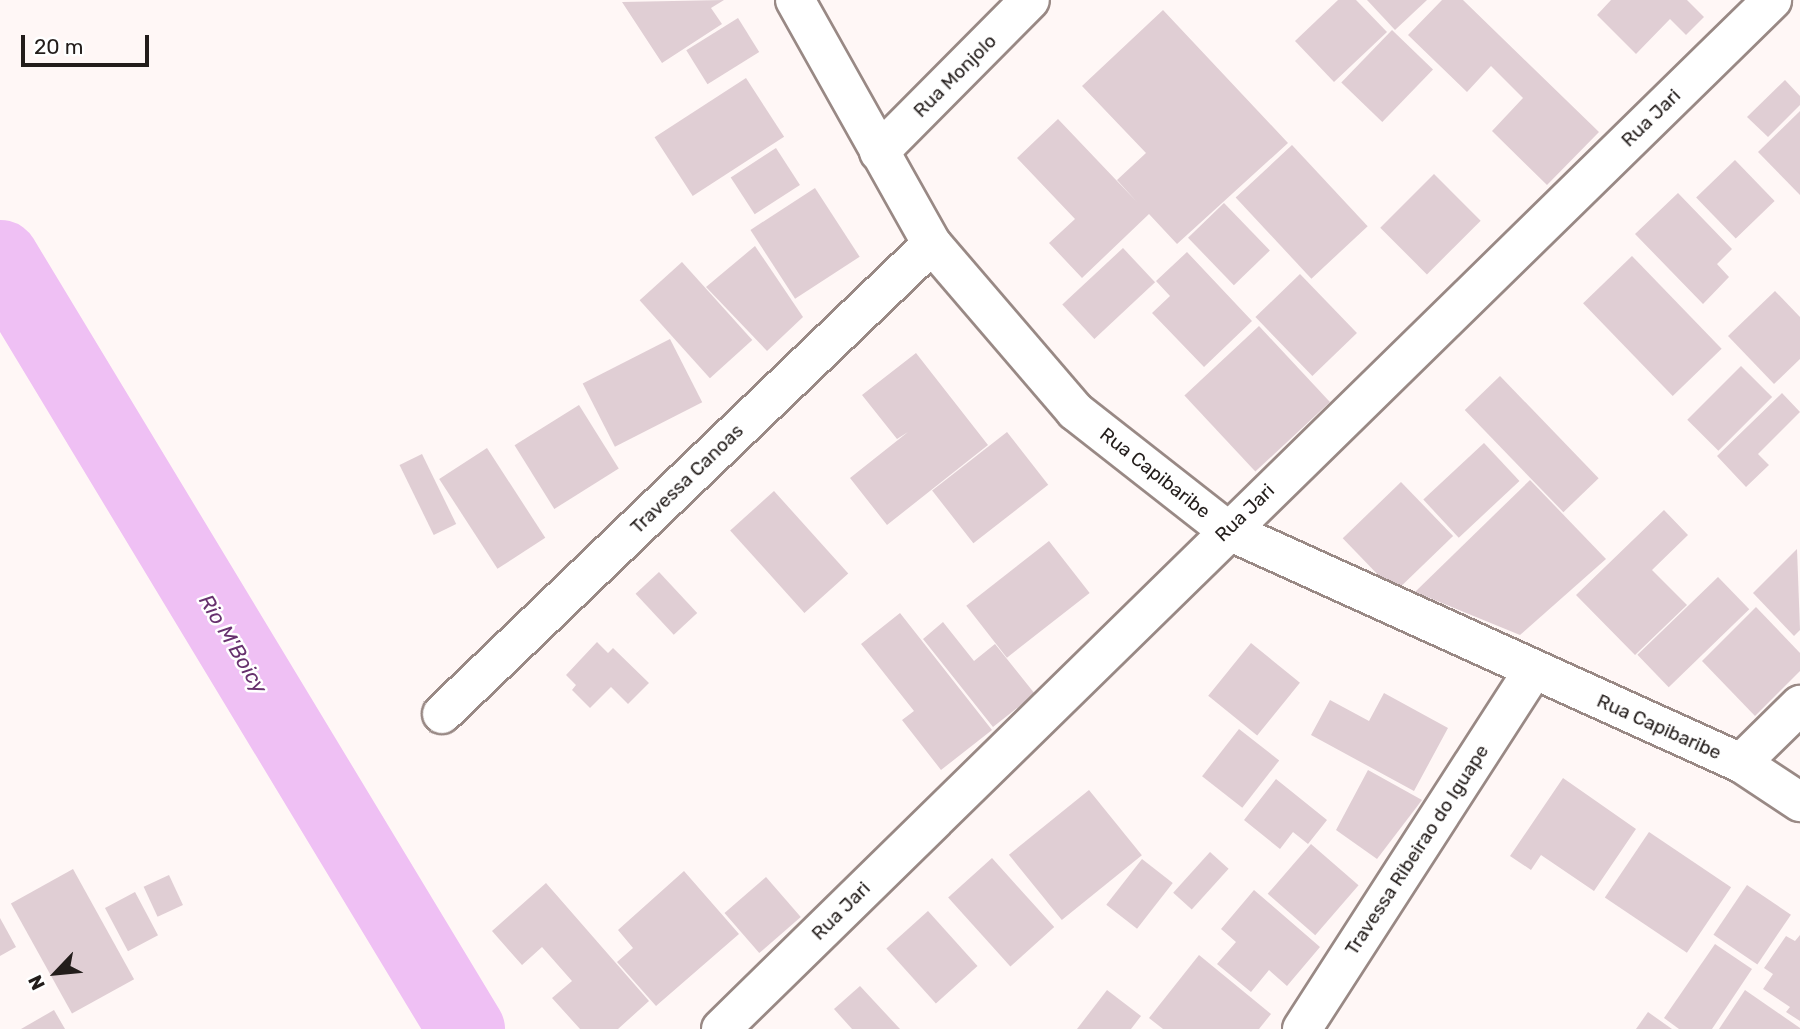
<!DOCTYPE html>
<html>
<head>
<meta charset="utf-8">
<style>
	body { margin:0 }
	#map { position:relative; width:1800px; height:1029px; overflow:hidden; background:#fff7f6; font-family:Rubik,sans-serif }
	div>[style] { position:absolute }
	.river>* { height:77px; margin:-38.5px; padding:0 38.5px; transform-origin:38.5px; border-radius:38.5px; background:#efc0f4 }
	.building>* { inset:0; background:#e0ced4; transform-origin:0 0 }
	.roads { filter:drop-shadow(2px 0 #998985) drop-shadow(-2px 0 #998985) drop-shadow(0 2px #998985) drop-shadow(0 -2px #998985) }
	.street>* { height:38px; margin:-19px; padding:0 19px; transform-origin:19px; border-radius:19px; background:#fff }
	span { translate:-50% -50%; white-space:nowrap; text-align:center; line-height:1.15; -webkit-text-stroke:5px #fff; paint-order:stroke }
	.street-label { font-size:19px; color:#231d1b }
	.water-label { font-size:21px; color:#67316e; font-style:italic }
	.north { position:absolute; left:21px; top:938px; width:70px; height:70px; -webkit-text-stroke:5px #fff; paint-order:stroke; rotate:244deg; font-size:19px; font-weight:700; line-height:28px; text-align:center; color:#231d1b }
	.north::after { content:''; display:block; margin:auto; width:24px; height:32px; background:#231d1b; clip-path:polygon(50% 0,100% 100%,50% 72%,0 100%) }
	.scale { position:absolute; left:21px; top:35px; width:128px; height:32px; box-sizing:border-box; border:4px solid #231d1b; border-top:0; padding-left:9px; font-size:21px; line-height:24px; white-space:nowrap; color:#231d1b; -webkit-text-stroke:5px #fff; paint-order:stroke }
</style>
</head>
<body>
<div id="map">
	<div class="river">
		<i style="left:0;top:258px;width:901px;rotate:58.85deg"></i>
	</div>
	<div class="building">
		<i style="clip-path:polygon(724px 0,711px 8px,722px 24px,662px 63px,622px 2px)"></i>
		<i style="clip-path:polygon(1338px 0,1356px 0,1387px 32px,1334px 82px,1295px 41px)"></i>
		<i style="clip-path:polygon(1367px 0,1427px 0,1395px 30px)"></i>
		<i style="clip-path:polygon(1442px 0,1463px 0,1599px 132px,1547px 185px,1492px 131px,1523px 98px,1491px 66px,1467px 92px,1408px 35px)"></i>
		<i style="clip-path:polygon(1611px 0,1687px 0,1704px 17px,1686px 35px,1670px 19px,1636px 54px,1597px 15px)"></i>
		<i style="clip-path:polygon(1163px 10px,1288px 143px,1177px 244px,1149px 214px,1082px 278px,1049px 243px,1075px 219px,1017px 158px,1058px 119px,1137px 202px,1117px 180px,1146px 153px,1082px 86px)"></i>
		<i style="left:738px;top:18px;width:40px;height:61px;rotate:58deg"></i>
		<i style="left:1392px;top:30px;width:57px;height:73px;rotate:44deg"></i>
		<i style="left:746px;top:78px;width:70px;height:109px;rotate:57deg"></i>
		<i style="clip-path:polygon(1785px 80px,1800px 96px,1800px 105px,1768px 137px,1747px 117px)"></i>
		<i style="clip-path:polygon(1800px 111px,1800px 195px,1758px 152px)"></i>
		<i style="left:1292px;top:145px;width:111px;height:77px;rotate:47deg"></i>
		<i style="left:776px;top:148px;width:44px;height:54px;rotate:57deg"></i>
		<i style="left:1735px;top:160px;width:57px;height:54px;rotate:46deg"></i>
		<i style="left:1434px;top:174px;width:66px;height:76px;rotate:45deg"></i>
		<i style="left:815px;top:188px;width:82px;height:77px;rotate:57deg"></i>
		<i style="clip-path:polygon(1678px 193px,1732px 249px,1717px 264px,1729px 277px,1703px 304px,1635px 234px)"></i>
		<i style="left:1224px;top:203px;width:66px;height:50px;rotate:46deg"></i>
		<i style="clip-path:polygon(755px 246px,803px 317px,767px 351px,706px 287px)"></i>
		<i style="left:1123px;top:248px;width:47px;height:83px;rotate:47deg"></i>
		<i style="clip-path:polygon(1187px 252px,1252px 321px,1204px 367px,1152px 313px,1170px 296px,1156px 281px)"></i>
		<i style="left:1632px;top:256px;width:129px;height:68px;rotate:46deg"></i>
		<i style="left:682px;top:262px;width:105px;height:57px;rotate:48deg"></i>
		<i style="left:1300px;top:274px;width:82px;height:62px;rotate:46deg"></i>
		<i style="clip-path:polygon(1775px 291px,1800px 317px,1800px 359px,1774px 384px,1728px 336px)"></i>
		<i style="left:1259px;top:326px;width:104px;height:102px;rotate:47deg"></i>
		<i style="left:670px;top:339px;width:71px;height:98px;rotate:63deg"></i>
		<i style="clip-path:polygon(916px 353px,988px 445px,887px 525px,850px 478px,908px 432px,897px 439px,862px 395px)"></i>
		<i style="left:1741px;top:366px;width:44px;height:76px;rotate:45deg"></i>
		<i style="left:1500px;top:376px;width:142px;height:49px;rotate:46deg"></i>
		<i style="clip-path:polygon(1782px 393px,1800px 412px,1758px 454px,1769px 465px,1746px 487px,1717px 456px)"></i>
		<i style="left:579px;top:405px;width:75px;height:76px;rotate:58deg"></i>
		<i style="left:1007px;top:432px;width:67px;height:95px;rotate:52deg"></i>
		<i style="left:1484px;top:443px;width:52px;height:83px;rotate:47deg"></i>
		<i style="left:487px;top:448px;width:107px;height:57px;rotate:57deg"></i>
		<i style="left:422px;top:454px;width:78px;height:25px;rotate:64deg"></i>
		<i style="clip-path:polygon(1530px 480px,1606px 559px,1520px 635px,1415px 592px)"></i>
		<i style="left:1401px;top:482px;width:75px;height:81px;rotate:46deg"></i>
		<i style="left:774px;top:491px;width:111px;height:59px;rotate:48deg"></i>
		<i style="clip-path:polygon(1664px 510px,1688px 535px,1652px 570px,1687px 605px,1635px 655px,1576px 595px)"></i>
		<i style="left:1049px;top:541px;width:66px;height:105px;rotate:52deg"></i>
		<i style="clip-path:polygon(1797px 549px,1800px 630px,1794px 636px,1753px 593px)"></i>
		<i style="left:659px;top:572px;width:56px;height:32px;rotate:47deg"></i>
		<i style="left:1718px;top:577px;width:45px;height:112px;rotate:46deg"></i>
		<i style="clip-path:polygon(1756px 607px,1800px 653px,1800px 671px,1755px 716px,1702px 661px)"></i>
		<i style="clip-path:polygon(900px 613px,992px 730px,941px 770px,902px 720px,914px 711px,861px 644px)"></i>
		<i style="clip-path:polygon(943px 622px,974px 661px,995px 644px,1035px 694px,993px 727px,923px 639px)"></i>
		<i style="clip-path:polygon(597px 642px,608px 653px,613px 648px,649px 683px,628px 704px,611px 687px,590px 708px,572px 690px,576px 685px,566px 675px)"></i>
		<i style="left:1251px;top:643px;width:63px;height:68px;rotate:39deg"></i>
		<i style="clip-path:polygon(1384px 693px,1448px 728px,1414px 791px,1311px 735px,1330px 700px,1369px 721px)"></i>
		<i style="left:1239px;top:729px;width:51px;height:60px;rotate:38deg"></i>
		<i style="clip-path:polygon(1368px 770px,1422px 800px,1377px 859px,1336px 830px)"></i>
		<i style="clip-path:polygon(1563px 778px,1636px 829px,1594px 891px,1541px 855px,1531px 870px,1510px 856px)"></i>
		<i style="clip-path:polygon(1276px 779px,1327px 820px,1308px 844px,1293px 832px,1280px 849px,1244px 820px)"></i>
		<i style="left:1089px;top:790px;width:84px;height:103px;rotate:51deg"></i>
		<i style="left:1649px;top:832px;width:99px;height:79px;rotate:34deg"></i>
		<i style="left:1311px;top:844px;width:63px;height:66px;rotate:41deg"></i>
		<i style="left:1210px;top:852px;width:25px;height:55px;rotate:42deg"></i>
		<i style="left:992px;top:858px;width:93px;height:59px;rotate:48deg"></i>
		<i style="left:1142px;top:859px;width:39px;height:58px;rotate:38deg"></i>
		<i style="left:73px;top:869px;width:126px;height:71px;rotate:61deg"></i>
		<i style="clip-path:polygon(684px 871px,739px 934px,656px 1006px,617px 962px,633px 948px,618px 930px)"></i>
		<i style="left:169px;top:875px;width:33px;height:28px;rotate:65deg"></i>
		<i style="left:766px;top:877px;width:53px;height:55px;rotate:49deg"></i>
		<i style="clip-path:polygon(546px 883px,649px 1001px,618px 1029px,580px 1029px,552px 998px,572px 981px,542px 947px,522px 965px,492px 931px)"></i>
		<i style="left:1747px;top:885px;width:53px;height:60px;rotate:34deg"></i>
		<i style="clip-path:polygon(1254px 890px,1320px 947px,1287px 986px,1269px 970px,1251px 992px,1217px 964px,1236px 942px,1221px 929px)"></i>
		<i style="left:135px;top:892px;width:49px;height:34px;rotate:62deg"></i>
		<i style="left:928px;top:911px;width:74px;height:56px;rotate:48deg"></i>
		<i style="clip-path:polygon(0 918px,16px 947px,0 956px)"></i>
		<i style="clip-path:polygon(1800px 935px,1800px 1021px,1786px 1012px,1790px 1007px,1763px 989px,1773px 974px,1764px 968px,1786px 936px,1795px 941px)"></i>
		<i style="clip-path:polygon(1715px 944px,1752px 969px,1712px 1029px,1679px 1029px,1664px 1018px)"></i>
		<i style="clip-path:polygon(1199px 955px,1271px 1014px,1259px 1029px,1163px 1029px,1149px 1018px)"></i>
		<i style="clip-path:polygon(860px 986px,900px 1029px,852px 1029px,834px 1009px)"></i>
		<i style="clip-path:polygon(1107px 990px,1141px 1016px,1131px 1029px,1077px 1029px)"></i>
		<i style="clip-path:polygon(1745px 990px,1800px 1028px,1800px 1029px,1719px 1029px)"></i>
		<i style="clip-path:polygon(54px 1010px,65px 1029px,21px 1029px)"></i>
		<i style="clip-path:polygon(1648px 1012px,1672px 1029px,1636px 1029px)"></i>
	</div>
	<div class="roads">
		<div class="street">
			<i style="left:795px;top:0;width:280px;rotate:60.7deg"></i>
			<i style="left:932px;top:244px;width:220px;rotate:49.4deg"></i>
			<i style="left:1075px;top:411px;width:193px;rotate:38.1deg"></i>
			<i style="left:1227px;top:530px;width:564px;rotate:24.39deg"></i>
			<i style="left:1741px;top:763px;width:71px;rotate:33.5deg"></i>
			<i style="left:879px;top:152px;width:214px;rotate:-45.2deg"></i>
			<i style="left:442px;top:714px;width:679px;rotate:-43.81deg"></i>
			<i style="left:1741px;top:763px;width:83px;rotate:-44.5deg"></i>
			<i style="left:721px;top:1029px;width:1471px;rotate:-44.39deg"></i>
			<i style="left:1302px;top:1029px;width:425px;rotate:-57.2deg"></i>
		</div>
	</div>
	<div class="street-label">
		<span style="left:955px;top:76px;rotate:-45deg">Rua Monjolo</span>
		<span style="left:1651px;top:118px;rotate:-44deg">Rua Jari</span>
		<span style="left:1155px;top:473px;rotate:38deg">Rua Capibaribe</span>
		<span style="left:687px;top:479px;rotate:-44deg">Travessa Canoas</span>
		<span style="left:1245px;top:513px;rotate:-44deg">Rua Jari</span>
		<span style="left:1659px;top:727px;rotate:24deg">Rua Capibaribe</span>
		<span style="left:1417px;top:850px;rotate:-57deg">Travessa Ribeirao do Iguape</span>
		<span style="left:841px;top:911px;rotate:-45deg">Rua Jari</span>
	</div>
	<div class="water-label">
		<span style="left:233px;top:644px;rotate:59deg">Rio M'Boicy</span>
	</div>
	<div class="north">N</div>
	<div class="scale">20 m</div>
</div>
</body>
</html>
